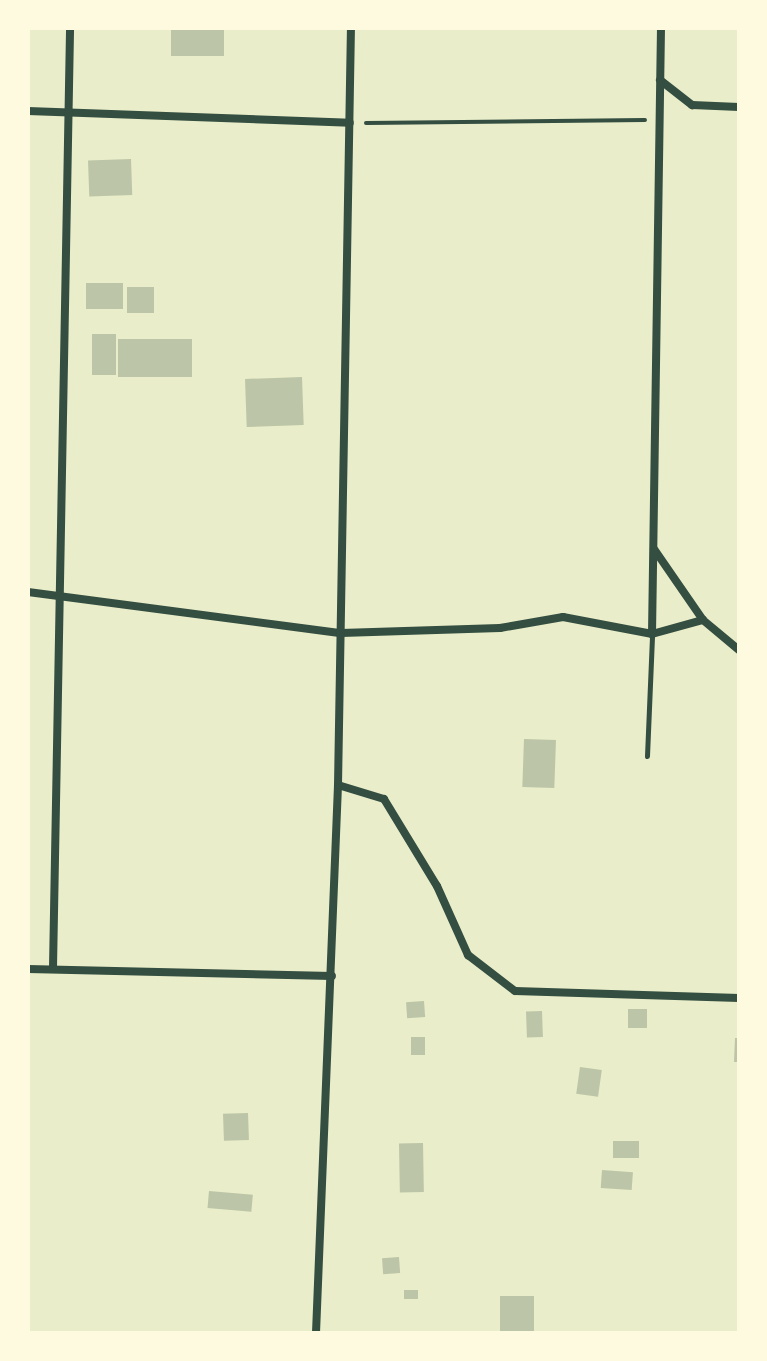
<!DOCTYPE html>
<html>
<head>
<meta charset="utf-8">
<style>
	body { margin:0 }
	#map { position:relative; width:767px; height:1361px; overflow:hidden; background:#e9edc9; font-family:"Titillium Web",sans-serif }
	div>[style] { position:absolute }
	.building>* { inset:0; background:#bcc5a7; transform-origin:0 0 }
	.path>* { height:4px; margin:-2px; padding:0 2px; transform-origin:2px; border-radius:2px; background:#344e41 }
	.service>* { height:5px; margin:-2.5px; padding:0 2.5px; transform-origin:2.5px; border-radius:2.5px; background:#344e41 }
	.minor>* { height:8px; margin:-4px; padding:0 4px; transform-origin:4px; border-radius:4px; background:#344e41 }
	span { translate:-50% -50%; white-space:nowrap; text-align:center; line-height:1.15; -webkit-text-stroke:7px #fefae0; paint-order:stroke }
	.frame { position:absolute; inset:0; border:30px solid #fefae0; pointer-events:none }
</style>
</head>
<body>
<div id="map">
	<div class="building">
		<i style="left:171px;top:28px;width:53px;height:28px"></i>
		<i style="left:131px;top:159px;width:36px;height:43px;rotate:88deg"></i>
		<i style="left:86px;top:283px;width:37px;height:26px"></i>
		<i style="left:154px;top:287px;width:26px;height:27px;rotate:90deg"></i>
		<i style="left:92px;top:334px;width:24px;height:41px"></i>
		<i style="left:118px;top:339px;width:74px;height:38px"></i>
		<i style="left:302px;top:377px;width:48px;height:57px;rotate:88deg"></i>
		<i style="left:524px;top:739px;width:32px;height:48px;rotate:2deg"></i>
		<i style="left:424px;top:1001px;width:16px;height:18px;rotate:86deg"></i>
		<i style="left:647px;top:1009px;width:19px;height:19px;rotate:90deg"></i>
		<i style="left:542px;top:1011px;width:26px;height:16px;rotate:88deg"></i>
		<i style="left:411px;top:1037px;width:14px;height:18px"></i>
		<i style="clip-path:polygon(735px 1038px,739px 1038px,739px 1062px,734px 1062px)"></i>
		<i style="left:580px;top:1067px;width:22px;height:27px;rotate:8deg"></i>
		<i style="left:248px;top:1113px;width:27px;height:25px;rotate:88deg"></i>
		<i style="left:613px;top:1141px;width:26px;height:17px"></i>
		<i style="left:423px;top:1143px;width:49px;height:24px;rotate:89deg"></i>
		<i style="left:602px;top:1170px;width:31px;height:18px;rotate:4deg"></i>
		<i style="left:209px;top:1191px;width:44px;height:17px;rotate:5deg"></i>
		<i style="left:399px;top:1257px;width:16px;height:17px;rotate:86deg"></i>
		<i style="left:404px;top:1290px;width:14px;height:9px"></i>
		<i style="left:500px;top:1296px;width:34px;height:37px"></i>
	</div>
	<div class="path">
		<i style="left:366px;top:123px;width:279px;rotate:-0.6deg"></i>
	</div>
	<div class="service">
		<i style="left:647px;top:756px;width:121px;rotate:-87.6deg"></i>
	</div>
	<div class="minor">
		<i style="left:660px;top:80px;width:41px;rotate:38deg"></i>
		<i style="left:692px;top:105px;width:47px;rotate:2.4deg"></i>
		<i style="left:28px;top:111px;width:322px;rotate:2.1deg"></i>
		<i style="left:654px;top:549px;width:86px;rotate:55.4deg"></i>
		<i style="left:28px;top:592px;width:316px;rotate:7.5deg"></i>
		<i style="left:341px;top:633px;width:159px;rotate:-1.8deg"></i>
		<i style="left:500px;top:628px;width:64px;rotate:-9.9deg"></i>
		<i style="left:563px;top:617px;width:91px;rotate:10.8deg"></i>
		<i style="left:652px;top:634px;width:53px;rotate:-15.4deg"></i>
		<i style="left:703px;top:620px;width:47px;rotate:39.8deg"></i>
		<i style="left:652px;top:634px;width:606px;rotate:-89.15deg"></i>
		<i style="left:338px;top:785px;width:48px;rotate:16.9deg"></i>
		<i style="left:384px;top:799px;width:102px;rotate:58.7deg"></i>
		<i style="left:437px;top:886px;width:76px;rotate:65.8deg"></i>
		<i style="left:468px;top:955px;width:59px;rotate:37.5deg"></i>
		<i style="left:515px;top:991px;width:224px;rotate:1.8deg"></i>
		<i style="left:53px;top:968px;width:940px;rotate:-88.96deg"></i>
		<i style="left:28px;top:969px;width:304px;rotate:1.3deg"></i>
		<i style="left:316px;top:1333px;width:548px;rotate:-87.7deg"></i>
		<i style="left:338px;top:785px;width:757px;rotate:-89.02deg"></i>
	</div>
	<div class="frame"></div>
</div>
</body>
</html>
